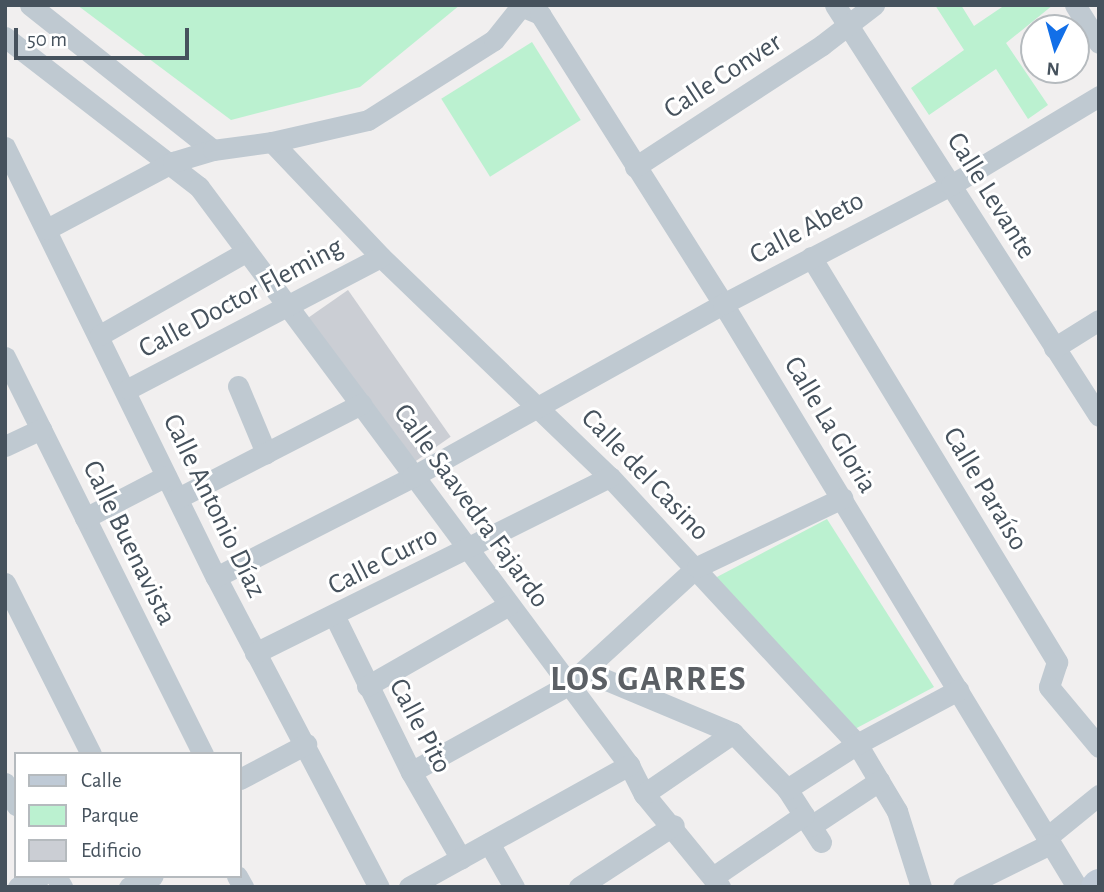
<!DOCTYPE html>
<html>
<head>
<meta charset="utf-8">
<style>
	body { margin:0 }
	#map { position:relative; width:1104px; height:892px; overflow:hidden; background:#f1efef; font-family:"Alegreya Sans",sans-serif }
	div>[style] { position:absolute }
	.green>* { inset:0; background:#bbf1d0; transform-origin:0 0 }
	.building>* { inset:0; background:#cbced4; transform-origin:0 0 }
	.street>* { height:21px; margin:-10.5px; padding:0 10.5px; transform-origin:10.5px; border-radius:10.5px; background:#bfc9d1 }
	.secondary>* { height:32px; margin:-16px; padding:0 16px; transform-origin:16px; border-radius:16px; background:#bfcad6 }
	span { translate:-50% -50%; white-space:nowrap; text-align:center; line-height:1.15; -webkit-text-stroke:6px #fff; paint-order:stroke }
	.street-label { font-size:28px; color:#46525d }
	.district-label { font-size:35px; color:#5b5f64; font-weight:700; letter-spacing:2px }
	.frame { position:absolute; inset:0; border:7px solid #46525d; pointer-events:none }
	.legend { position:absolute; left:14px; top:752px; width:228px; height:126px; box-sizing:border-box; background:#fff; border:2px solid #b5babe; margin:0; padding:9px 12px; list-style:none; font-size:21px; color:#46525d }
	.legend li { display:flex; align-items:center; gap:14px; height:35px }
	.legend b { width:35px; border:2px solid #b5babe }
	.north { position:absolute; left:1020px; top:14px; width:70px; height:70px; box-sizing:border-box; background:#fff; border:2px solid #b5babe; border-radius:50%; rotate:185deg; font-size:19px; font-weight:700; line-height:28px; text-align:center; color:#46525d }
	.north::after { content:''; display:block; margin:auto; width:24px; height:32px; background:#126fe8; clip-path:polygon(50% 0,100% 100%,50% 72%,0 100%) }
	.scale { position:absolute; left:14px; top:28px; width:175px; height:32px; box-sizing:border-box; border:4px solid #46525d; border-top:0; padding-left:9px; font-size:21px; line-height:24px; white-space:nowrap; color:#46525d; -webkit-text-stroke:5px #fff; paint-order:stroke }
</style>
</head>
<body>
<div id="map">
	<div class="green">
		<i style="clip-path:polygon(77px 5px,460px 5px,360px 87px,231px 120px)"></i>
		<i style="clip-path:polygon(935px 5px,961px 5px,974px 26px,1005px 5px,1053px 5px,1006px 43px,1048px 105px,1028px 119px,996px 69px,929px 115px,911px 88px,964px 50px)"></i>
		<i style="left:532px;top:42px;width:92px;height:107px;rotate:58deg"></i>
		<i style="clip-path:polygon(827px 519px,934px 687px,853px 730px,715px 578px)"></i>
	</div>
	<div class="building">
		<i style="left:348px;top:290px;width:179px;height:49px;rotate:55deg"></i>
	</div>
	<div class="street">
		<i style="left:30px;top:5px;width:233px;rotate:38.4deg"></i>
		<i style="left:835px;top:5px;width:488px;rotate:57.3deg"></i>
		<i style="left:1075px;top:5px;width:45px;rotate:57.7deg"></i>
		<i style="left:521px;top:6px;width:21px;rotate:23deg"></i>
		<i style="left:540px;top:14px;width:343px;rotate:57.7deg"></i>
		<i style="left:723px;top:304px;width:682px;rotate:58.73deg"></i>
		<i style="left:5px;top:37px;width:245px;rotate:37.7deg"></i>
		<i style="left:199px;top:187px;width:720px;rotate:53.35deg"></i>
		<i style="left:629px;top:765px;width:33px;rotate:63deg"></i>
		<i style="left:644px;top:794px;width:120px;rotate:50.7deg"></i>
		<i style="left:272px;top:142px;width:158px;rotate:46.5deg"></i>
		<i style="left:381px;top:257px;width:318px;rotate:43.9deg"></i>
		<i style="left:610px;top:477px;width:364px;rotate:47.2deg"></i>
		<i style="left:857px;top:744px;width:78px;rotate:59.2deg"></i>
		<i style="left:897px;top:811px;width:80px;rotate:72.5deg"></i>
		<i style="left:5px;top:147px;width:479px;rotate:63.9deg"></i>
		<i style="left:216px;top:577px;width:350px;rotate:62.3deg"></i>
		<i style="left:635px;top:167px;width:223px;rotate:-33.1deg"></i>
		<i style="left:822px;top:45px;width:66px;rotate:-37.6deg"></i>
		<i style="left:47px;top:229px;width:143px;rotate:-28deg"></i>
		<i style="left:173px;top:162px;width:42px;rotate:-16.7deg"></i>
		<i style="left:213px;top:150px;width:60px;rotate:-7.7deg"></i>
		<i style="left:272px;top:142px;width:98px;rotate:-12.9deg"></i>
		<i style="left:368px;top:120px;width:149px;rotate:-32.4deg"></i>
		<i style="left:494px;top:40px;width:45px;rotate:-51.3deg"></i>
		<i style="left:811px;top:257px;width:474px;rotate:58.7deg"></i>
		<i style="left:1057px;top:662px;width:26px;rotate:108deg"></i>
		<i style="left:1049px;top:687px;width:78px;rotate:50.2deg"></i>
		<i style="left:100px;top:335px;width:166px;rotate:-29.7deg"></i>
		<i style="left:1054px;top:348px;width:53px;rotate:-31.9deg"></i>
		<i style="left:5px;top:357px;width:444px;rotate:63.5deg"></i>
		<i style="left:238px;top:386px;width:73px;rotate:67.3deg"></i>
		<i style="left:128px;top:389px;width:285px;rotate:-27.6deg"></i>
		<i style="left:5px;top:446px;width:40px;rotate:-25deg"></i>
		<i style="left:178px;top:498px;width:206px;rotate:-27.2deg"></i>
		<i style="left:85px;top:518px;width:91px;rotate:-27.4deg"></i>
		<i style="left:216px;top:577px;width:220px;rotate:-27deg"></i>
		<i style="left:412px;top:477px;width:356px;rotate:-29.1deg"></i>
		<i style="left:723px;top:304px;width:257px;rotate:-27.6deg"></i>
		<i style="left:951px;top:185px;width:173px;rotate:-31deg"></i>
		<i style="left:5px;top:583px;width:191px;rotate:63.3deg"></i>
		<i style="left:335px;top:617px;width:173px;rotate:63.9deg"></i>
		<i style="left:411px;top:772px;width:100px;rotate:60.1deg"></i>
		<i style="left:255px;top:653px;width:396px;rotate:-26.4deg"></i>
		<i style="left:585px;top:671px;width:160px;rotate:22.7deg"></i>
		<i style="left:733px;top:733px;width:78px;rotate:46deg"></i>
		<i style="left:787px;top:789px;width:63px;rotate:57.3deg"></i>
		<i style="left:367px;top:686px;width:163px;rotate:-29.7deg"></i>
		<i style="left:411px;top:772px;width:179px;rotate:-29deg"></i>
		<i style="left:568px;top:685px;width:175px;rotate:-42.5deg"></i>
		<i style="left:697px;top:567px;width:161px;rotate:-25.4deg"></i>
		<i style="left:240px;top:779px;width:75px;rotate:-27.9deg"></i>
		<i style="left:5px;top:783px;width:25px;rotate:63deg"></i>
		<i style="left:787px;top:789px;width:83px;rotate:-32.7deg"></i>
		<i style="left:857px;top:744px;width:115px;rotate:-28.1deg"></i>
		<i style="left:644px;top:794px;width:108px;rotate:-34.4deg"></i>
		<i style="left:811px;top:826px;width:82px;rotate:-33.5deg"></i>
		<i style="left:1046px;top:838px;width:68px;rotate:-39.1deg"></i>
		<i style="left:489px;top:843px;width:51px;rotate:60.4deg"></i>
		<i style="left:56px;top:876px;width:13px;rotate:61deg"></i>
		<i style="left:237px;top:876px;width:13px;rotate:61deg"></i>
		<i style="left:713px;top:877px;width:110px;rotate:-34.3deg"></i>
		<i style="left:18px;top:887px;width:25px;rotate:-26deg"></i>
		<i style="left:129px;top:887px;width:26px;rotate:-25deg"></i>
		<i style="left:409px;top:887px;width:252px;rotate:-29deg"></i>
		<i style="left:579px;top:887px;width:113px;rotate:-33.1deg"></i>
		<i style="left:963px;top:887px;width:97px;rotate:-26.3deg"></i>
	</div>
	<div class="secondary">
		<i style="left:1097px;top:887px;width:3px;rotate:-45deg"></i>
	</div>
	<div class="street-label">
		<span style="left:723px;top:76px;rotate:-33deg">Calle Conver</span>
		<span style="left:991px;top:196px;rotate:58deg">Calle Levante</span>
		<span style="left:807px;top:228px;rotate:-28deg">Calle Abeto</span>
		<span style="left:241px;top:298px;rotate:-28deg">Calle Doctor Fleming</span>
		<span style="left:830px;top:425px;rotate:59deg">Calle La Gloria</span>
		<span style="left:645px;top:475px;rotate:46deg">Calle del Casino</span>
		<span style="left:985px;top:489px;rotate:59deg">Calle Paraíso</span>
		<span style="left:214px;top:506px;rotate:64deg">Calle Antonio Díaz</span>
		<span style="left:471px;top:506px;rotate:54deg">Calle Saavedra Fajardo</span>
		<span style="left:129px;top:543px;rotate:64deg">Calle Buenavista</span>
		<span style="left:383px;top:561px;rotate:-27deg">Calle Curro</span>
		<span style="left:420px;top:726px;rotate:62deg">Calle Pito</span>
	</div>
	<div class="district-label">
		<span style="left:649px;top:680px">LOS GARRES</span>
	</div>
	<div class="frame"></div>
	<ul class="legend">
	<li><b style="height:9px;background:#bfcad6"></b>Calle</li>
	<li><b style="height:19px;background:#bbf1d0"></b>Parque</li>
	<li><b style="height:19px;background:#cbced4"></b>Edificio</li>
	</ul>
	<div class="north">N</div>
	<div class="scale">50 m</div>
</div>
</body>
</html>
